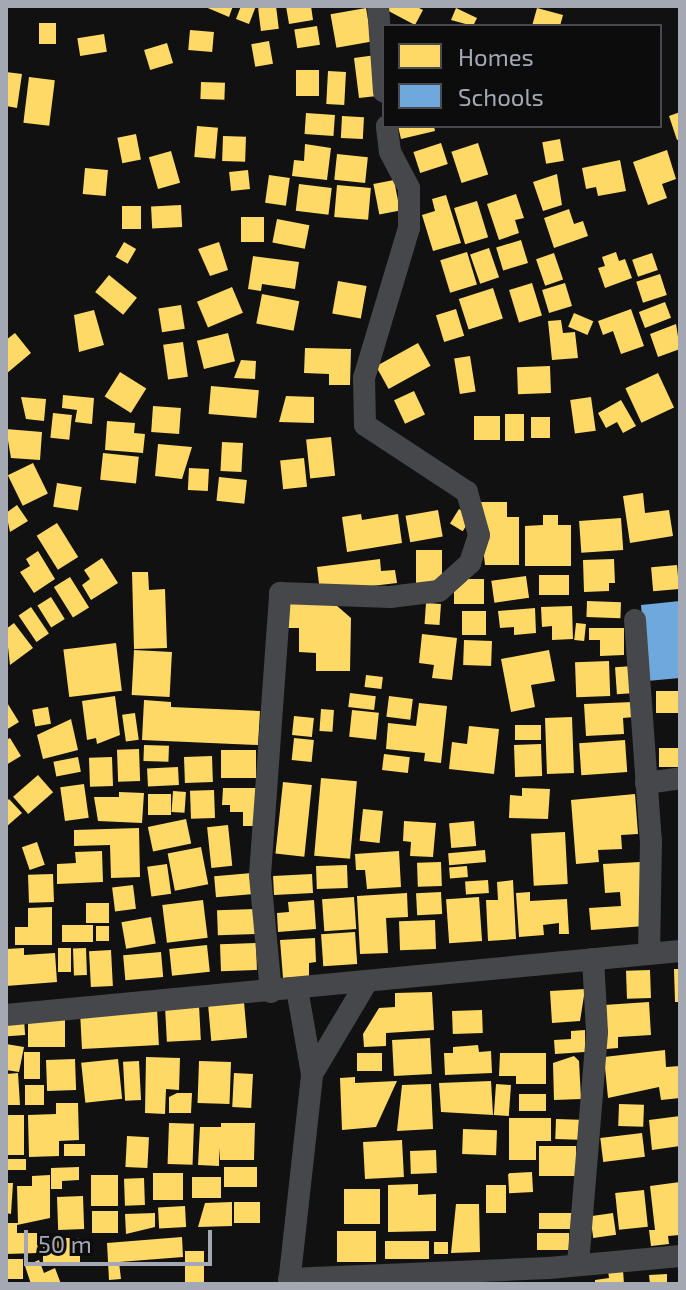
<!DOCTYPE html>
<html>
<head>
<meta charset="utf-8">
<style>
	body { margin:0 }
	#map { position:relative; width:686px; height:1290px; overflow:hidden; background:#111112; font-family:"Exo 2",sans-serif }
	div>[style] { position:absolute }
	.homes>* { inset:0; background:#ffd966; transform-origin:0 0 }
	.schools>* { inset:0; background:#6fa8dc }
	.minor>* { height:22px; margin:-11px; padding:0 11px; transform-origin:11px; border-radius:11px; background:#46474a }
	span { translate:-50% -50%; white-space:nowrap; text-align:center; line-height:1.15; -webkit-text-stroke:8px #0c0c0d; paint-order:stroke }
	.frame { position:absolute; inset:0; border:8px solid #a3a8b2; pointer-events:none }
	.legend { position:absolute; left:382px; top:24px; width:280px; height:104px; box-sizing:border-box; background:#0c0c0d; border:2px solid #484a4f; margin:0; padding:10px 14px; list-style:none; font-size:24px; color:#a3a8b2 }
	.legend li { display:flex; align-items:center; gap:16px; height:40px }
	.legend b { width:40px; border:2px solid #484a4f }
	.scale { position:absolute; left:24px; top:1230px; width:188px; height:36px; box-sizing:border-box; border:4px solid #a3a8b2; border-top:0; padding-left:10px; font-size:24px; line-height:28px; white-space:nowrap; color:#a3a8b2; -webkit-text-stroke:6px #0c0c0d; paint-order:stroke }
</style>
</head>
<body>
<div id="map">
	<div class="homes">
		<i style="clip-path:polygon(203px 6px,233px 6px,229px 17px)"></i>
		<i style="clip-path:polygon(241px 6px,256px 6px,249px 24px,236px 19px)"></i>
		<i style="left:276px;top:6px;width:23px;height:18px;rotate:83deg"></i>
		<i style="clip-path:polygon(286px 6px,311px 6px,313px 20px,289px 24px)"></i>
		<i style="clip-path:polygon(379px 6px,415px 6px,423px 10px,415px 25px)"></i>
		<i style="left:366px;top:8px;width:34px;height:36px;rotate:80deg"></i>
		<i style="clip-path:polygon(456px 8px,477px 18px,473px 26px,451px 20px)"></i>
		<i style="clip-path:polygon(537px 8px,563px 15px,560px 26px,532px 26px)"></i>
		<i style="left:39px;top:23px;width:17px;height:21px"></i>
		<i style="left:317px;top:26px;width:19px;height:23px;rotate:81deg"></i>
		<i style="left:190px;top:30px;width:24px;height:20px;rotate:5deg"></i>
		<i style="left:104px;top:34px;width:18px;height:27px;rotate:81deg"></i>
		<i style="left:269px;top:41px;width:23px;height:18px;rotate:80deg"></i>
		<i style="left:167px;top:43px;width:21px;height:24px;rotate:73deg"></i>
		<i style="clip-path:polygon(376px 55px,377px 96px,359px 98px,354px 58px)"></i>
		<i style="left:296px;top:70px;width:23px;height:26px"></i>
		<i style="left:328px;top:71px;width:18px;height:33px;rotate:3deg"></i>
		<i style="clip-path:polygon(6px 72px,22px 74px,17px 108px,6px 106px)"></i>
		<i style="left:29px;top:77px;width:26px;height:46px;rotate:7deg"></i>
		<i style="left:201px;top:82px;width:24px;height:17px;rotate:2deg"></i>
		<i style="clip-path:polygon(680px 112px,680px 139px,677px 140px,669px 116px)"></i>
		<i style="left:306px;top:113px;width:29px;height:21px;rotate:4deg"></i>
		<i style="left:342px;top:116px;width:22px;height:22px;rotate:3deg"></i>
		<i style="left:197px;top:126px;width:21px;height:31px;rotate:5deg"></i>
		<i style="clip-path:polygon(398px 126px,434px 126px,435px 131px,401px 139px)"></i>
		<i style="left:136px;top:134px;width:26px;height:19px;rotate:79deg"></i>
		<i style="left:223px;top:136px;width:23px;height:25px;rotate:2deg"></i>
		<i style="left:560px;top:139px;width:22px;height:18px;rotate:80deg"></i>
		<i style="left:441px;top:143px;width:22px;height:29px;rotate:72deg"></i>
		<i style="left:478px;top:143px;width:33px;height:28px;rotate:72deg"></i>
		<i style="clip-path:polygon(305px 144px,331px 148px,327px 180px,292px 176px,294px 160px,304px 161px)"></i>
		<i style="clip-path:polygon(667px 150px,676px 179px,662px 184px,667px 198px,648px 205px,633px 162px)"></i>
		<i style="left:171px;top:151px;width:33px;height:23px;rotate:74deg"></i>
		<i style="left:337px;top:154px;width:31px;height:26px;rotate:6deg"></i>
		<i style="clip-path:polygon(620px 160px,626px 191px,598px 196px,596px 187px,586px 189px,582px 168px)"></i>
		<i style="left:85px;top:168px;width:23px;height:26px;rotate:5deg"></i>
		<i style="left:248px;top:170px;width:19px;height:19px;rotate:84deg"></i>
		<i style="clip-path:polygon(557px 174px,562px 205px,543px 211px,533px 182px)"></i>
		<i style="left:269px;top:175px;width:21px;height:28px;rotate:8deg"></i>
		<i style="left:394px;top:180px;width:31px;height:21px;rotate:79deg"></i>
		<i style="left:299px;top:184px;width:33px;height:27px;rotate:7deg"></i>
		<i style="left:337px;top:185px;width:34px;height:32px;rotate:5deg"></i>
		<i style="clip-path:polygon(516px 194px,524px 218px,515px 220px,519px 233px,499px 240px,487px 204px)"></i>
		<i style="clip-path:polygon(446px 195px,461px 243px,433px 251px,422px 215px,435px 211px,432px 199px)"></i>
		<i style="left:477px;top:201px;width:38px;height:24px;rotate:73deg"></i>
		<i style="left:181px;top:205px;width:22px;height:30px;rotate:87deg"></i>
		<i style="left:122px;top:206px;width:19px;height:23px"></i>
		<i style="clip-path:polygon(569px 209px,574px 224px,583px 221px,588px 236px,554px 248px,544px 218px)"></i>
		<i style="left:241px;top:217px;width:23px;height:25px"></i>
		<i style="left:277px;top:219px;width:33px;height:24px;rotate:11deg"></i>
		<i style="left:521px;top:240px;width:24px;height:26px;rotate:73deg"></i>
		<i style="left:124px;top:242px;width:14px;height:17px;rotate:30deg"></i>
		<i style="clip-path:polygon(219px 242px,228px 270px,210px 276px,198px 249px)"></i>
		<i style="left:489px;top:248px;width:31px;height:20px;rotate:71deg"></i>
		<i style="left:467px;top:252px;width:34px;height:28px;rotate:73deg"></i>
		<i style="clip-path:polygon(616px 252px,619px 261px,625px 259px,632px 278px,605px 288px,598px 268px,605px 266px,602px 257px)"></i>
		<i style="left:554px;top:253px;width:28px;height:19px;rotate:71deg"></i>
		<i style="left:652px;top:253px;width:18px;height:21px;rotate:71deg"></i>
		<i style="clip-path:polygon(253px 256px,299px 262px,295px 289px,262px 284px,261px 291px,248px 289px)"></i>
		<i style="left:660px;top:274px;width:22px;height:25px;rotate:72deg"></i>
		<i style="left:109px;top:275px;width:36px;height:22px;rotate:39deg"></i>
		<i style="left:338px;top:281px;width:29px;height:33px;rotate:10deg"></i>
		<i style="left:532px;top:283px;width:34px;height:24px;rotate:73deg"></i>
		<i style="left:565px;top:283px;width:24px;height:24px;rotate:73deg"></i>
		<i style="left:232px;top:287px;width:28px;height:38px;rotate:67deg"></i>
		<i style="left:493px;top:288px;width:32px;height:36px;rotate:72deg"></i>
		<i style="left:262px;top:294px;width:38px;height:30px;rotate:11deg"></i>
		<i style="left:665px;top:302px;width:17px;height:28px;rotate:69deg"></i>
		<i style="left:181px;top:305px;width:24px;height:23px;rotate:81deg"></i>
		<i style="left:456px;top:309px;width:28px;height:21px;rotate:73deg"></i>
		<i style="clip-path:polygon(631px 309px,644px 346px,621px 354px,613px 331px,603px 335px,598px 321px)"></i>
		<i style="clip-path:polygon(94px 310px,104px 345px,79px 352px,74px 315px)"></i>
		<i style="left:574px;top:313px;width:21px;height:15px;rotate:23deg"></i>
		<i style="clip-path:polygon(561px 320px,563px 333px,575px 332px,578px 358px,552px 360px,548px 321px)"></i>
		<i style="clip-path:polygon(676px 324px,680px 349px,658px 357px,650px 334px)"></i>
		<i style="clip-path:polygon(15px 333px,31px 353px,6px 374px,6px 340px)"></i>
		<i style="left:228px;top:333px;width:29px;height:32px;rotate:76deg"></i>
		<i style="left:183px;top:342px;width:35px;height:20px;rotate:82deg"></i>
		<i style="left:418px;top:343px;width:26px;height:48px;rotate:61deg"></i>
		<i style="clip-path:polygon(305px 348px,351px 349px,350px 385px,329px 385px,329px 374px,304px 373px)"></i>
		<i style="left:470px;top:356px;width:36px;height:16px;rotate:81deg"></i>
		<i style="clip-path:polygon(241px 360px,256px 361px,255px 379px,234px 378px)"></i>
		<i style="left:550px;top:366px;width:27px;height:33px;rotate:88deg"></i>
		<i style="left:120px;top:372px;width:31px;height:29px;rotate:32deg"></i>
		<i style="left:658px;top:373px;width:38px;height:36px;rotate:65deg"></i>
		<i style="left:211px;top:386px;width:48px;height:28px;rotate:5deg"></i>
		<i style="left:414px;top:391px;width:26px;height:22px;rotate:65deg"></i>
		<i style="clip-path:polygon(63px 395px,94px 398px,92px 424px,75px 422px,77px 410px,62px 408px)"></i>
		<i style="clip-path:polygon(286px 396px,314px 397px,314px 423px,279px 422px)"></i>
		<i style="clip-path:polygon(21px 397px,46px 399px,44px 421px,26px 419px)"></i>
		<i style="left:591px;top:397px;width:34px;height:21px;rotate:82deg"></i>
		<i style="clip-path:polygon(621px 400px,636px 426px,623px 433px,617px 422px,606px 428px,598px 413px)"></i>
		<i style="left:153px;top:406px;width:28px;height:26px;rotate:4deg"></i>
		<i style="left:53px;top:413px;width:19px;height:25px;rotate:6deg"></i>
		<i style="left:505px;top:414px;width:19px;height:27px"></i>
		<i style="left:500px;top:416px;width:24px;height:26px;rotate:90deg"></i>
		<i style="left:531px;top:417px;width:19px;height:21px"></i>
		<i style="clip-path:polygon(107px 421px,135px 423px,134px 433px,145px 434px,143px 453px,105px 450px)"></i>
		<i style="clip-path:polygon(6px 429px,42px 432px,40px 460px,11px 458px)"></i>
		<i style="left:331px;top:437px;width:39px;height:25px;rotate:84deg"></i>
		<i style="left:222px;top:442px;width:21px;height:29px;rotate:3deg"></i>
		<i style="clip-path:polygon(158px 444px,192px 447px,182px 479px,155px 476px)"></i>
		<i style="left:103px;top:453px;width:36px;height:27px;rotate:6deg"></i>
		<i style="left:304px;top:458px;width:29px;height:24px;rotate:84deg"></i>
		<i style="left:33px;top:463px;width:34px;height:28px;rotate:64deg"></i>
		<i style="left:189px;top:468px;width:20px;height:22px;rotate:3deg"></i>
		<i style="left:219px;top:477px;width:28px;height:24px;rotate:6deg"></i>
		<i style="left:57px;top:483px;width:25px;height:24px;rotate:9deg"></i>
		<i style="clip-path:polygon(643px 493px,645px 513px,669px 510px,673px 536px,630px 543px,623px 496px)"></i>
		<i style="clip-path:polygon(478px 502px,507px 502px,507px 517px,519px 517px,519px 565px,485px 565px)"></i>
		<i style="clip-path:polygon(17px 505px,28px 521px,10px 532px,6px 513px)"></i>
		<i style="left:459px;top:509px;width:15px;height:17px;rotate:32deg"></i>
		<i style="left:438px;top:510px;width:27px;height:33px;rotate:80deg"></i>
		<i style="clip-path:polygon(361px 514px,362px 520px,398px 514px,402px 543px,347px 552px,342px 517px)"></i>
		<i style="clip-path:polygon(543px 515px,558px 515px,558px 525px,571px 525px,571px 566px,525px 566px,525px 526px,543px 525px)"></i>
		<i style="left:621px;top:518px;width:32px;height:42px;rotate:86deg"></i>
		<i style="left:57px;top:523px;width:40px;height:24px;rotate:58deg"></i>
		<i style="left:416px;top:550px;width:26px;height:34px"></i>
		<i style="clip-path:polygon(38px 551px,55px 579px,34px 593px,20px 572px,30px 566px,26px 559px)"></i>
		<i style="clip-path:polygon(102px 558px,118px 583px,91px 600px,82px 585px,90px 579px,84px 570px)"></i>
		<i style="clip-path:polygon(380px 559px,381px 571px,395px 570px,397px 583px,320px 592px,317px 567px)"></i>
		<i style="clip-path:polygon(614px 559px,615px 583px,609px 583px,609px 591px,584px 592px,583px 560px)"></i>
		<i style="left:677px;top:565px;width:24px;height:26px;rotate:85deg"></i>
		<i style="clip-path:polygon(132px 572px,148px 572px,149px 590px,165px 589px,167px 648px,134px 649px)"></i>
		<i style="left:569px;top:575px;width:20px;height:30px;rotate:90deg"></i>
		<i style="left:526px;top:576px;width:22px;height:35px;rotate:82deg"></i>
		<i style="left:70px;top:577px;width:36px;height:19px;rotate:58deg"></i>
		<i style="left:454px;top:579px;width:30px;height:25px"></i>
		<i style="left:51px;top:597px;width:26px;height:16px;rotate:58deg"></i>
		<i style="clip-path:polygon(287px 598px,329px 599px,351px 618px,350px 671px,316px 671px,316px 653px,299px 652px,299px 628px,286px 628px)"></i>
		<i style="left:587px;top:601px;width:34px;height:16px;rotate:2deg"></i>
		<i style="left:426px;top:603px;width:15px;height:21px;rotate:4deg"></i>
		<i style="clip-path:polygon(572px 606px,573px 639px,552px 640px,552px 626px,542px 627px,541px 607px)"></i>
		<i style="left:31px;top:607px;width:32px;height:15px;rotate:56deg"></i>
		<i style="clip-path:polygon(535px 608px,536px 633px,514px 635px,514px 627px,500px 628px,498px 611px)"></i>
		<i style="left:462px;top:611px;width:24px;height:24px"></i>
		<i style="clip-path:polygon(14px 623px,33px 648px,10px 665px,6px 629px)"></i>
		<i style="left:576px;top:623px;width:10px;height:17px;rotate:6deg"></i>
		<i style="clip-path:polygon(589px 628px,624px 628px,624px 655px,600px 656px,600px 640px,589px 640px)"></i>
		<i style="clip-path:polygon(422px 634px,457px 638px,452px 680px,432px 678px,434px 665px,419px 663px)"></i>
		<i style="left:464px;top:640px;width:28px;height:25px;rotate:2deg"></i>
		<i style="left:116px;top:643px;width:48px;height:53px;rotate:83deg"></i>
		<i style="left:134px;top:650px;width:38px;height:45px;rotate:3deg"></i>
		<i style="clip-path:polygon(549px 650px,555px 681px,531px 685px,535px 707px,511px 712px,501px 659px)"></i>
		<i style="left:609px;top:661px;width:35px;height:34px;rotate:88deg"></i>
		<i style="left:633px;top:666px;width:27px;height:18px;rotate:86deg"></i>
		<i style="left:366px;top:675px;width:17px;height:12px;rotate:7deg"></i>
		<i style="left:680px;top:691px;width:22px;height:24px;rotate:90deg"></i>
		<i style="left:350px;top:693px;width:26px;height:14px;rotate:7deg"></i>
		<i style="clip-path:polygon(115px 696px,120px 735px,97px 744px,96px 738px,87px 740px,82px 701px)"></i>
		<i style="left:389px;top:696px;width:24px;height:21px;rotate:7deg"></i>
		<i style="clip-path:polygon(144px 700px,171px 702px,171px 707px,260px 711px,258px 745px,142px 740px)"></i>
		<i style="clip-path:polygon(6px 701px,19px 722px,6px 730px)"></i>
		<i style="clip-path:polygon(633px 702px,634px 717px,623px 718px,624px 734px,586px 736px,584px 704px)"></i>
		<i style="clip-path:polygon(419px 703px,447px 706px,441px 763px,424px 761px,425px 753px,386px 749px,388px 723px,416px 726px)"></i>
		<i style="left:48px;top:707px;width:17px;height:16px;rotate:80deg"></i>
		<i style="left:321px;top:709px;width:13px;height:22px;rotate:4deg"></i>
		<i style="left:352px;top:710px;width:27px;height:27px;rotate:6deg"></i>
		<i style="left:135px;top:713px;width:27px;height:13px;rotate:82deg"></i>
		<i style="left:294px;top:716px;width:20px;height:19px;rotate:6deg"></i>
		<i style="left:572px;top:717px;width:56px;height:27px;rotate:88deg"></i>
		<i style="clip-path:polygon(71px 719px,78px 750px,43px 759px,37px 735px)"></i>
		<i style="left:541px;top:725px;width:15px;height:26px;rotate:90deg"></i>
		<i style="clip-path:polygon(469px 726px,499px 729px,494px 774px,449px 769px,452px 742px,467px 744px)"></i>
		<i style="clip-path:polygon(10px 738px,21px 756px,6px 765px,6px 740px)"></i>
		<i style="left:294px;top:738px;width:20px;height:22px;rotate:6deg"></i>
		<i style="left:625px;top:740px;width:32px;height:46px;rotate:86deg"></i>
		<i style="left:541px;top:744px;width:32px;height:27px;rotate:88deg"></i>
		<i style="left:144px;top:745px;width:25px;height:16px;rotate:2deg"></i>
		<i style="left:680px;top:748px;width:19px;height:21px;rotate:90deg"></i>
		<i style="left:139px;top:749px;width:32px;height:22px;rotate:88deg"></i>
		<i style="left:221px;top:750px;width:35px;height:28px"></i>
		<i style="left:384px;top:754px;width:26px;height:16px;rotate:7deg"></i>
		<i style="left:212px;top:756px;width:26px;height:28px;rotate:88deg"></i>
		<i style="left:78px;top:757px;width:15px;height:25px;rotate:79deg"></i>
		<i style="left:112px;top:757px;width:29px;height:23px;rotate:88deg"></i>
		<i style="left:178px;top:767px;width:18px;height:31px;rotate:87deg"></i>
		<i style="left:38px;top:775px;width:23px;height:33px;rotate:49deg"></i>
		<i style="left:321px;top:778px;width:36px;height:78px;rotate:5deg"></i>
		<i style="left:283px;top:782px;width:29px;height:72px;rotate:6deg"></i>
		<i style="left:84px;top:784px;width:34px;height:24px;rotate:82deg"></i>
		<i style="clip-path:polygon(223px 788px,256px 788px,256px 826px,243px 826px,243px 812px,230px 812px,230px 805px,222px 805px)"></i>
		<i style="clip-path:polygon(522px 788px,550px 789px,548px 819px,509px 818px,510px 795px,522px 796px)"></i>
		<i style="left:214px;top:790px;width:28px;height:24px;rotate:88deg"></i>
		<i style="left:173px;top:791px;width:13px;height:21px;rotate:4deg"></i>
		<i style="clip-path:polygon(119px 792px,144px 793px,142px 823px,98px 821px,94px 797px,119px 797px)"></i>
		<i style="left:148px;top:794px;width:23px;height:21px"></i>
		<i style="clip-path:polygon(635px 794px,638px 834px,621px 835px,622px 849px,598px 850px,599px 862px,576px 864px,571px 800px)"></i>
		<i style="clip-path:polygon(9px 799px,22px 813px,6px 827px,6px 802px)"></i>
		<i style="left:363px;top:809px;width:20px;height:32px;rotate:6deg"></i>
		<i style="left:186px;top:819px;width:25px;height:39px;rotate:78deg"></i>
		<i style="clip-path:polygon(404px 821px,436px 823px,433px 857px,410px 856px,411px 842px,403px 841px)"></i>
		<i style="left:474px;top:821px;width:25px;height:25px;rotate:85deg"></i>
		<i style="left:228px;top:825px;width:41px;height:21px;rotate:84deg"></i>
		<i style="clip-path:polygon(139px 828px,140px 877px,111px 878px,110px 845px,74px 846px,74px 830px)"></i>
		<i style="left:565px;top:832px;width:52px;height:34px;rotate:87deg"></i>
		<i style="left:37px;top:842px;width:24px;height:16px;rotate:71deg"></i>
		<i style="left:201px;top:847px;width:38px;height:34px;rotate:79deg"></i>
		<i style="left:485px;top:850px;width:12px;height:37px;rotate:85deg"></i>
		<i style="clip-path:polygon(102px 851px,103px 882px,57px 884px,57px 864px,76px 863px,75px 852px)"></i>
		<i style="clip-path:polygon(399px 851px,401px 887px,367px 889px,365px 870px,356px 870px,355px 854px)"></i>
		<i style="left:441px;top:862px;width:24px;height:24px;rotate:88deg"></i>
		<i style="clip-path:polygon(640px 862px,645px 926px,591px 930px,589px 908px,621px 906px,620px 892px,605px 893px,603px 864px)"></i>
		<i style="left:167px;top:864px;width:30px;height:20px;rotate:82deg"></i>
		<i style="left:347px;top:865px;width:23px;height:31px;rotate:88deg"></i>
		<i style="left:467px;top:866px;width:11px;height:18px;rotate:85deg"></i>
		<i style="left:252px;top:873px;width:21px;height:38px;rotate:85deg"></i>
		<i style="left:53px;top:874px;width:28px;height:25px;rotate:88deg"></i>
		<i style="left:312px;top:874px;width:19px;height:39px;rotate:87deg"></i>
		<i style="left:488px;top:880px;width:13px;height:23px;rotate:86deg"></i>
		<i style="clip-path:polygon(513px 880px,516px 939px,488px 941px,486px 900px,498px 900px,497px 882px)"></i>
		<i style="left:133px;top:885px;width:24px;height:21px;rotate:83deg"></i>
		<i style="left:441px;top:892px;width:22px;height:25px;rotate:87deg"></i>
		<i style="clip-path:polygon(530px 892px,530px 901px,567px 899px,569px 934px,559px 934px,559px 923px,543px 925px,544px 935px,519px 937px,516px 893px)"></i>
		<i style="clip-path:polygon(407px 893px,408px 917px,386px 918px,388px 953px,360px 954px,357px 896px)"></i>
		<i style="left:354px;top:897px;width:32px;height:32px;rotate:86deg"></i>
		<i style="left:479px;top:897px;width:44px;height:33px;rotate:86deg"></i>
		<i style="left:203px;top:900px;width:38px;height:41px;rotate:83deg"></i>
		<i style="clip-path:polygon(314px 900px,316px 929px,278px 932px,277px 913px,289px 912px,288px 902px)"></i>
		<i style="left:86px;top:903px;width:23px;height:20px"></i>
		<i style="clip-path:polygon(52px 907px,52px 945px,15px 945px,15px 927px,28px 927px,28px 908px)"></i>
		<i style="left:256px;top:909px;width:25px;height:39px;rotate:88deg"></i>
		<i style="left:151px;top:917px;width:27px;height:30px;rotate:80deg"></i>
		<i style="left:435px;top:920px;width:29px;height:36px;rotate:88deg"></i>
		<i style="left:93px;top:925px;width:17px;height:31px;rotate:90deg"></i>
		<i style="left:96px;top:926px;width:13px;height:15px"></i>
		<i style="left:355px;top:932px;width:32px;height:34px;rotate:86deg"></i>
		<i style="clip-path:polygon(315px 938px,316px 962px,309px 963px,309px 976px,283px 978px,280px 940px)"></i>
		<i style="left:256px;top:943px;width:27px;height:36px;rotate:88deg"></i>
		<i style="left:207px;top:945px;width:27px;height:38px;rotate:84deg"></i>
		<i style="clip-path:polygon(24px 948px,24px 955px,55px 953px,57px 982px,6px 986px,6px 949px)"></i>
		<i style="left:58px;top:948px;width:13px;height:24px"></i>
		<i style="left:86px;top:948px;width:27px;height:13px;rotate:88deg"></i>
		<i style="left:111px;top:950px;width:36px;height:22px;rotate:87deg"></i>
		<i style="left:161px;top:952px;width:25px;height:38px;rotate:85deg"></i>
		<i style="clip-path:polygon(674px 969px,680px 969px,680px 1002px,675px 1002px)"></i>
		<i style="left:650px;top:970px;width:28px;height:24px;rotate:88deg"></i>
		<i style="clip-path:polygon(585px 989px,580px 1021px,552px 1023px,550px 991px)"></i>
		<i style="clip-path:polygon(432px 992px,434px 1030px,386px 1033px,386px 1046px,364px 1047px,363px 1034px,379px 1008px,395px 1007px,395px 993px)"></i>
		<i style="left:244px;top:1002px;width:36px;height:36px;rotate:85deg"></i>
		<i style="clip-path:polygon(649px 1002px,651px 1035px,618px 1037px,618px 1048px,606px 1049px,604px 1005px)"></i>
		<i style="left:199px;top:1005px;width:35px;height:34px;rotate:87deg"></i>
		<i style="left:157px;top:1009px;width:36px;height:77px;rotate:87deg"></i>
		<i style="left:482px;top:1010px;width:23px;height:30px;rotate:88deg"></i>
		<i style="left:28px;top:1016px;width:37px;height:31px"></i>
		<i style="left:24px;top:1019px;width:16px;height:18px;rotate:86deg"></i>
		<i style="clip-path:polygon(585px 1030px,585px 1052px,555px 1054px,554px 1040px,571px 1039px,571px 1031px)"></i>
		<i style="left:430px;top:1038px;width:36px;height:38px;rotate:87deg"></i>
		<i style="clip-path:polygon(6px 1044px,24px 1047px,19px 1072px,6px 1070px)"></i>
		<i style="clip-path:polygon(478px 1045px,479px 1052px,491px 1051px,492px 1073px,445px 1075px,444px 1053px,453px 1053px,453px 1047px)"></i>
		<i style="clip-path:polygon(665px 1050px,666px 1067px,680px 1066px,680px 1098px,661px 1100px,659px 1087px,608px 1098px,604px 1057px)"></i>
		<i style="left:24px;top:1052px;width:16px;height:27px"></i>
		<i style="left:382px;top:1053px;width:18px;height:25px;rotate:90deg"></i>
		<i style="clip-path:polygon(500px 1053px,546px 1053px,546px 1084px,516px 1084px,516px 1076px,499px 1076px)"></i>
		<i style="clip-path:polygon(574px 1056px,579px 1061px,581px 1099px,554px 1100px,553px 1063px)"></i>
		<i style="clip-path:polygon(146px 1057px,180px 1058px,179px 1090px,166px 1089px,165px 1114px,145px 1113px)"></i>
		<i style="left:75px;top:1059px;width:31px;height:29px;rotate:88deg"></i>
		<i style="left:118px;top:1059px;width:40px;height:37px;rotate:84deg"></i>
		<i style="left:139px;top:1061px;width:39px;height:16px;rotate:87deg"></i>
		<i style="left:199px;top:1061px;width:32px;height:42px;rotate:2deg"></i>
		<i style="clip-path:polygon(18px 1073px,20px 1105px,6px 1105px,6px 1074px)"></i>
		<i style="left:234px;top:1073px;width:19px;height:34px;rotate:3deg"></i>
		<i style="clip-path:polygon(355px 1077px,355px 1083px,397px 1081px,376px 1127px,342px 1130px,340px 1078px)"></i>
		<i style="clip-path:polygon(491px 1081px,493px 1115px,441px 1112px,439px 1083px)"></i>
		<i style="clip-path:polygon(431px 1084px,433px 1129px,397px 1131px,402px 1085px)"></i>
		<i style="left:496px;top:1084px;width:15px;height:31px;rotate:4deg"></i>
		<i style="left:25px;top:1085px;width:19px;height:20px"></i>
		<i style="clip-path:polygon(177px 1093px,192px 1093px,191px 1113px,169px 1113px,169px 1097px)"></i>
		<i style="left:519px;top:1094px;width:27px;height:17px"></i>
		<i style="clip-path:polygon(56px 1103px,78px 1103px,79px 1140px,59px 1141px,59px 1156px,29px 1157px,28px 1115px,56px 1114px)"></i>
		<i style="left:619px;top:1104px;width:25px;height:22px;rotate:2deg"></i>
		<i style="left:6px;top:1115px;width:18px;height:40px"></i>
		<i style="clip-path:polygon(680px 1116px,680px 1146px,652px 1150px,649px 1120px)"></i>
		<i style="clip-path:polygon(509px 1118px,551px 1118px,551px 1141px,536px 1141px,536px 1160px,509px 1160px)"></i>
		<i style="left:556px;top:1119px;width:23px;height:20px;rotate:2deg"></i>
		<i style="left:169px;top:1123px;width:25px;height:41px;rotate:2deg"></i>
		<i style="clip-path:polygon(221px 1123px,255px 1123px,254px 1160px,220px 1160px,219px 1148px,219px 1166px,198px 1165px,200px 1127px,221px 1127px)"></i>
		<i style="left:463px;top:1129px;width:34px;height:25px;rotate:2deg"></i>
		<i style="left:642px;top:1133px;width:24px;height:42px;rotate:83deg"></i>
		<i style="left:127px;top:1136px;width:22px;height:31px;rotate:3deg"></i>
		<i style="left:402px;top:1140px;width:37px;height:39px;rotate:87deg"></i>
		<i style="left:85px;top:1144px;width:12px;height:21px;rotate:90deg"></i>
		<i style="left:539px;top:1146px;width:37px;height:30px"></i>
		<i style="left:436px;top:1150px;width:23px;height:26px;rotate:88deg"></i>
		<i style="left:26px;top:1159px;width:11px;height:20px;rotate:90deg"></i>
		<i style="clip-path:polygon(79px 1167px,79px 1180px,62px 1181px,62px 1189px,51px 1189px,51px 1168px)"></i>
		<i style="left:257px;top:1167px;width:20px;height:33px;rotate:90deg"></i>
		<i style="left:532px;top:1172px;width:20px;height:24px;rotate:87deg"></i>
		<i style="left:183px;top:1173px;width:27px;height:30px;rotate:90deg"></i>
		<i style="clip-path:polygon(50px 1175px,50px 1218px,17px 1225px,17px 1233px,37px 1233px,38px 1253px,6px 1254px,6px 1223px,18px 1223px,17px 1186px,32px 1186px,32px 1176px)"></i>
		<i style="left:91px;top:1175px;width:27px;height:31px"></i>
		<i style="left:221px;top:1177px;width:21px;height:29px;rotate:90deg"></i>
		<i style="left:144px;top:1178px;width:27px;height:20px;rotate:88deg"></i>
		<i style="clip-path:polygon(680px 1182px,680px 1235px,668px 1236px,669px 1244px,651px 1246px,649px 1230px,655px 1230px,650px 1186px)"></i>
		<i style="clip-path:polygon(6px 1183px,13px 1183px,11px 1214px,6px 1213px)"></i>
		<i style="clip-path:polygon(418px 1184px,418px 1195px,436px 1194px,436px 1231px,388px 1232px,388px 1185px)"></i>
		<i style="left:486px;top:1185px;width:20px;height:28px"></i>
		<i style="left:380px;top:1189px;width:35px;height:36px;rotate:90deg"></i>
		<i style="left:644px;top:1190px;width:37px;height:29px;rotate:84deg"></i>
		<i style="left:83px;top:1196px;width:33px;height:26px;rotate:88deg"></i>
		<i style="clip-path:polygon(232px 1202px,232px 1226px,198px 1227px,205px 1203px)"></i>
		<i style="left:234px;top:1202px;width:26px;height:21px"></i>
		<i style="clip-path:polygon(456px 1204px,479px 1204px,480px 1252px,451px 1253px)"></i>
		<i style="left:185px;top:1206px;width:21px;height:27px;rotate:87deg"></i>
		<i style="left:92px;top:1211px;width:26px;height:22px"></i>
		<i style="clip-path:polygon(155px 1213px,155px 1227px,126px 1234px,125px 1214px)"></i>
		<i style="left:539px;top:1213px;width:33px;height:16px"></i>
		<i style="left:613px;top:1213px;width:22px;height:23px;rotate:82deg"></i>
		<i style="left:337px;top:1231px;width:39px;height:31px"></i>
		<i style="left:537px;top:1233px;width:32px;height:17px"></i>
		<i style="clip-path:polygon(182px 1237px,183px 1257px,119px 1262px,121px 1279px,109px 1280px,107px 1243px)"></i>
		<i style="left:80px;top:1238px;width:24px;height:37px;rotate:90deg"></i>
		<i style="left:385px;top:1241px;width:44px;height:18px"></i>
		<i style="left:434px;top:1242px;width:14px;height:12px"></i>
		<i style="left:185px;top:1251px;width:19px;height:32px"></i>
		<i style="left:23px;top:1259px;width:20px;height:17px;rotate:90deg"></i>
		<i style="clip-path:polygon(39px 1260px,44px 1273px,55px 1268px,61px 1284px,31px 1284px,25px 1266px)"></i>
		<i style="clip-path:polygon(623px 1270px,624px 1284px,595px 1284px,595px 1280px,609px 1278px,608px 1271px)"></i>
		<i style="clip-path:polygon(667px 1274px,667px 1284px,650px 1284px,649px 1275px)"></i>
	</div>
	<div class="schools">
		<i style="clip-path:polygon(680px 601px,680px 678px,647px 681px,641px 605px)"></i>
	</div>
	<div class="minor">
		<i style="left:378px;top:6px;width:86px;rotate:86deg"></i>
		<i style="left:635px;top:620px;width:222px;rotate:85.9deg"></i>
		<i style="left:651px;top:841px;width:113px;rotate:91deg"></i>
		<i style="left:646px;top:783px;width:34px;rotate:-8deg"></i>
		<i style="left:271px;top:992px;width:118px;rotate:-95.4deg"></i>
		<i style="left:260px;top:875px;width:283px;rotate:-85.9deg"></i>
		<i style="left:280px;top:593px;width:110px;rotate:2.1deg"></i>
		<i style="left:390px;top:597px;width:49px;rotate:-7deg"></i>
		<i style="left:439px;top:591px;width:42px;rotate:-42.1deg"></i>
		<i style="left:470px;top:563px;width:29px;rotate:-72deg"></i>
		<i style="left:479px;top:535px;width:45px;rotate:-105.6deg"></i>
		<i style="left:467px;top:492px;width:122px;rotate:-146.7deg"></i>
		<i style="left:365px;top:425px;width:47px;rotate:-91.2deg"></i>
		<i style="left:364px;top:378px;width:157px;rotate:-73.3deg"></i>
		<i style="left:409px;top:228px;width:40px;rotate:-90deg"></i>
		<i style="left:409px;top:188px;width:41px;rotate:-117.8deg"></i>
		<i style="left:390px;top:152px;width:26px;rotate:-97deg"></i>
		<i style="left:6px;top:1015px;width:677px;rotate:-5.42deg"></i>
		<i style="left:312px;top:1074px;width:104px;rotate:-59.2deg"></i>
		<i style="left:578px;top:1264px;width:233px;rotate:-85.3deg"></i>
		<i style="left:597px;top:1032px;width:73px;rotate:-93.1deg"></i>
		<i style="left:289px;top:1279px;width:260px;rotate:-2.4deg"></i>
		<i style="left:549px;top:1268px;width:132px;rotate:-5.2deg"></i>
		<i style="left:289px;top:1284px;width:211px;rotate:-83.7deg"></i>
		<i style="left:312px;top:1074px;width:86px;rotate:-100deg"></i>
	</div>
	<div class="frame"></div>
	<ul class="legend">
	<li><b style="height:22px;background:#ffd966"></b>Homes</li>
	<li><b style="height:22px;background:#6fa8dc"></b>Schools</li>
	</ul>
	<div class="scale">50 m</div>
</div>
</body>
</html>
